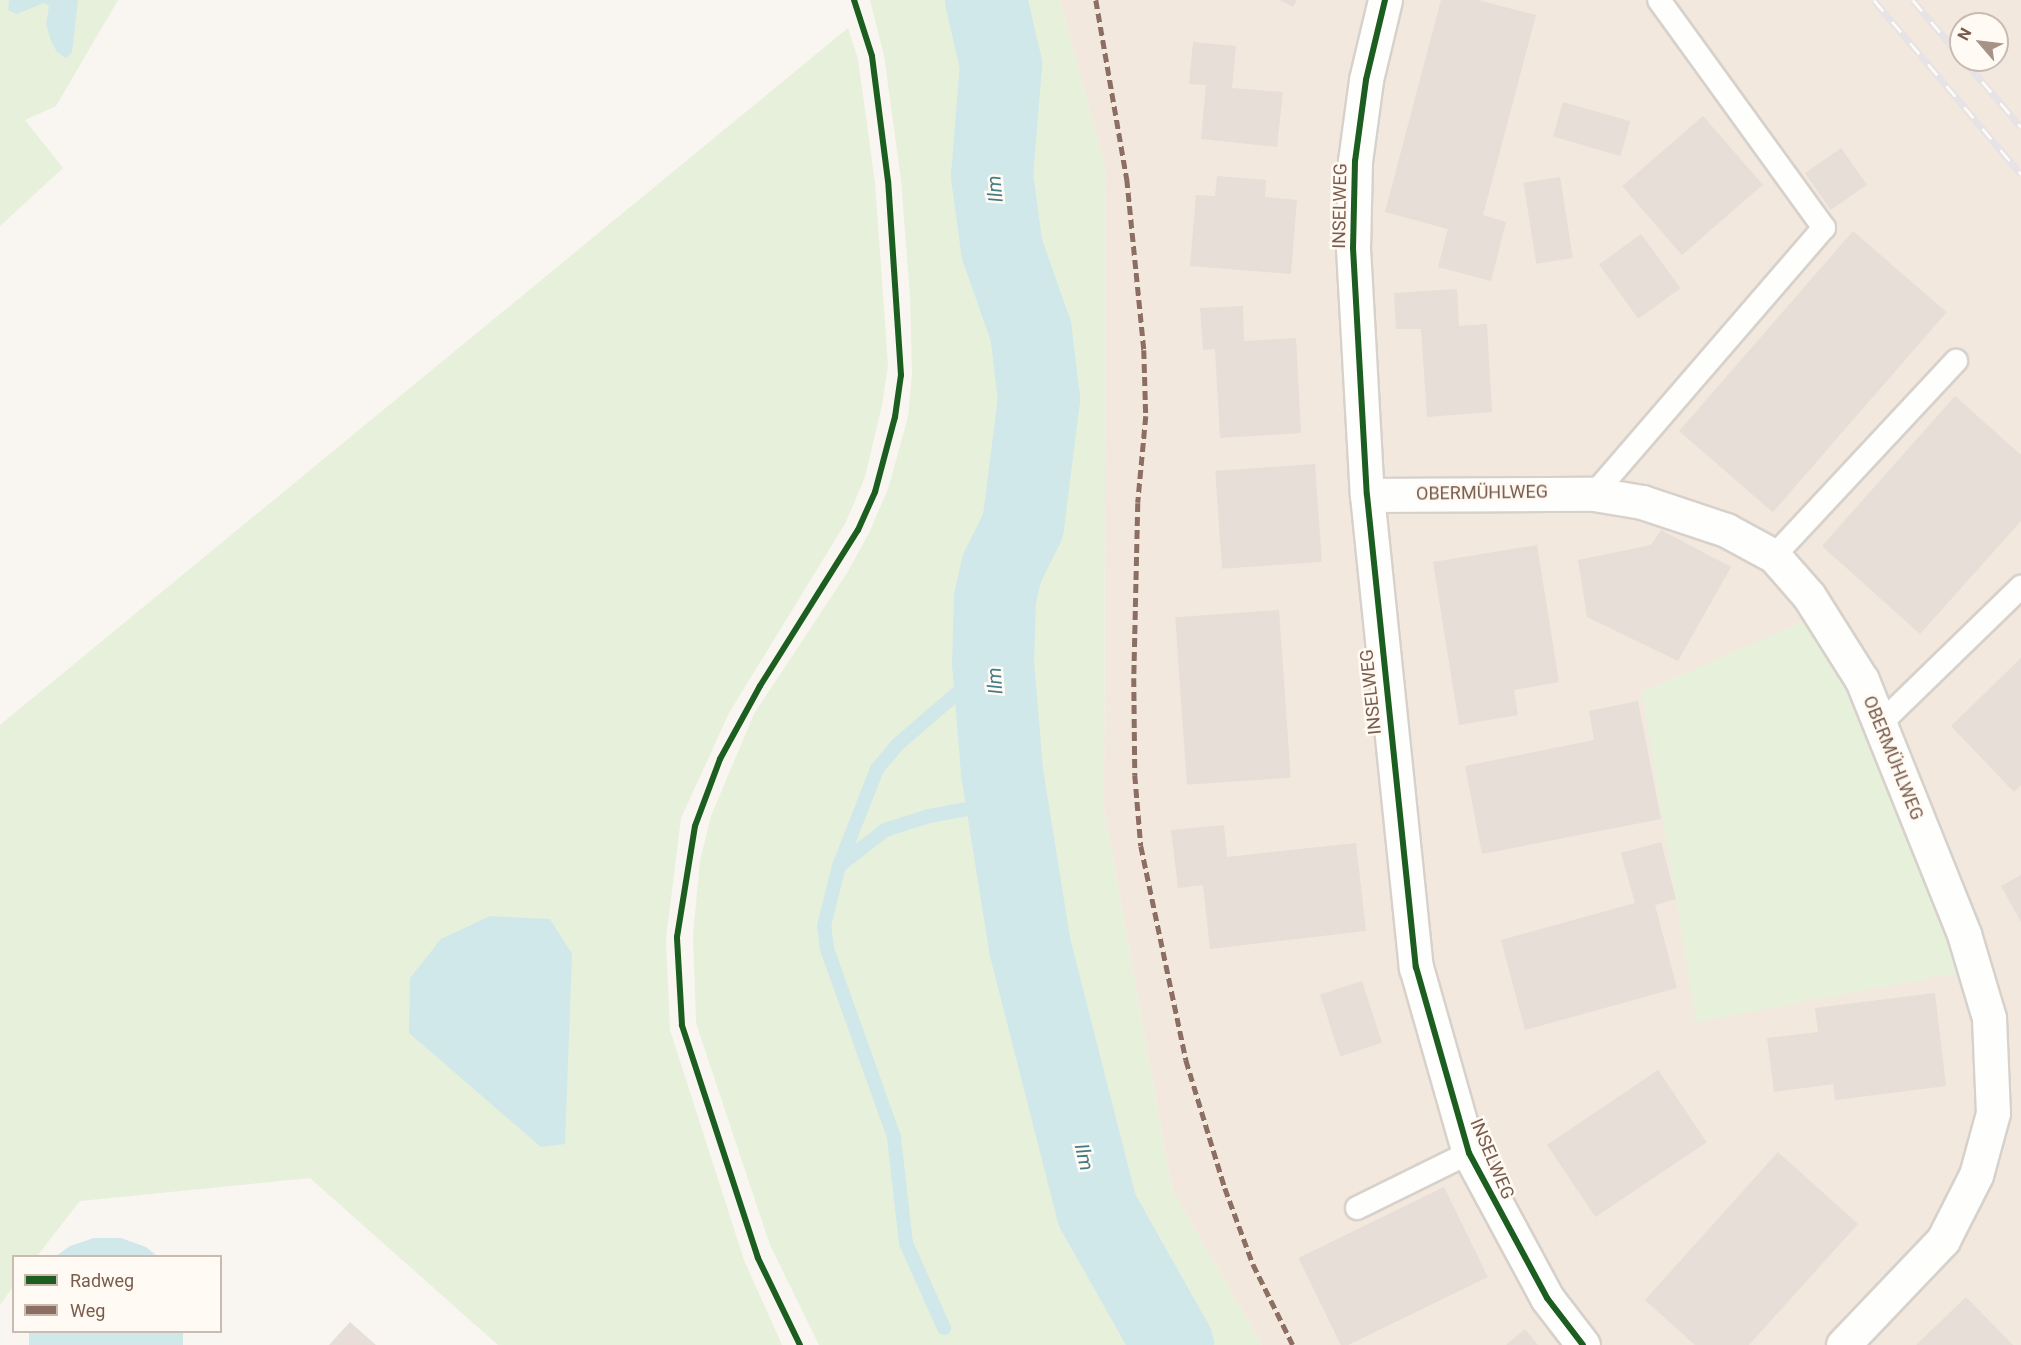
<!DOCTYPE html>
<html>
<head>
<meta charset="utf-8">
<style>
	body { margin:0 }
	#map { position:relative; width:2021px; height:1345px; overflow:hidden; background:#f9f5f0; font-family:Roboto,sans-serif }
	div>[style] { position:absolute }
	.residential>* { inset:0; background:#f2e8de }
	.green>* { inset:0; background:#e7f0db }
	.water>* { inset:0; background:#d0e8ea; transform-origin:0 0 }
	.stream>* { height:14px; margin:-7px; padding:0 7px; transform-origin:7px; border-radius:7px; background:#d0e8ea }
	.river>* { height:82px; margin:-41px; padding:0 41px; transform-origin:41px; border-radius:41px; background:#d0e8ea }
	.building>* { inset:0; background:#e6ded7; transform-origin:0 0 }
	.roads { filter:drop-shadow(2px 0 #d7d1cb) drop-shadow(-2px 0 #d7d1cb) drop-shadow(0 2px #d7d1cb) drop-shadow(0 -2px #d7d1cb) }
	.lane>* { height:22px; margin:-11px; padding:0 11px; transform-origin:11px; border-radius:11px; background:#fefefd }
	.street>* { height:33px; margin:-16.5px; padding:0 16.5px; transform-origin:16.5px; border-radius:16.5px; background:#fefefd }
	.rail>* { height:7px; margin-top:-3.5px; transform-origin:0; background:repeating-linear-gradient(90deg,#fffaf3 0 14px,#e6e3e7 0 28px); box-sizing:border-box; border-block:2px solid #e6e3e7 }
	.quiet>* { height:4.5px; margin-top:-2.25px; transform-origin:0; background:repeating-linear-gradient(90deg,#8d6e63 0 9px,transparent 0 13.5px) }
	.cycleway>* { height:6px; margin:-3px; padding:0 3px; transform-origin:3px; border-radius:3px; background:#1b5e20 }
	span { translate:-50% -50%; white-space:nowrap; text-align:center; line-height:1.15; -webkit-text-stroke:5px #fffaf3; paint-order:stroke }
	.street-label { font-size:18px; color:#7a5c4d }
	.water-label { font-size:20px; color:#437c86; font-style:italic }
	.legend { position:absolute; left:12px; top:1255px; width:210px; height:78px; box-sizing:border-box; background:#fffaf3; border:2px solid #cabbb1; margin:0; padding:8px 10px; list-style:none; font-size:18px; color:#7a5c4d }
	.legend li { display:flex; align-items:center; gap:12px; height:30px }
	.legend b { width:30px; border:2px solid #cabbb1 }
	.north { position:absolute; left:1949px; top:12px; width:60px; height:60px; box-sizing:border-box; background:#fffaf3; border:2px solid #cabbb1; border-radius:50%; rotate:298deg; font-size:16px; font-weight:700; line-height:24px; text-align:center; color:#7a5c4d }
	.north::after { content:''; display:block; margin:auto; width:21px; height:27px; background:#a69286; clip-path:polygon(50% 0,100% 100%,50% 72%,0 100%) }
</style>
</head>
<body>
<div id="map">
	<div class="residential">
		<i style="clip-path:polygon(evenodd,1060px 0,2021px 0,2021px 1345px,1262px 1345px,1172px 1190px,1104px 809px,1106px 171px,1060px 0,1961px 24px,1997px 24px,1997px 60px,1961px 60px,1961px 24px)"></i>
	</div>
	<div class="green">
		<i style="clip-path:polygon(0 0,118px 0,56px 106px,25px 120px,63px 168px,0 226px)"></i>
		<i style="clip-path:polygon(870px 0,1060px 0,1106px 170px,1104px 809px,1172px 1190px,1262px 1345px,819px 1345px,770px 1245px,696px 1023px,693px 935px,700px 861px,711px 816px,754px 714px,847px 573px,869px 533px,888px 489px,908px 417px,912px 375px,910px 296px,901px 180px,884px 55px)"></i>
		<i style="clip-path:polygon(848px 28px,858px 59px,875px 183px,888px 366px,882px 405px,865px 477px,846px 522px,729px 713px,681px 818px,666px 939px,670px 1030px,744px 1260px,782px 1345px,498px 1345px,310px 1178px,80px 1201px,37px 1256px,14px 1256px,13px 1287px,0 1305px,0 725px)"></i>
		<i style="clip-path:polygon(1821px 614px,1974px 970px,1696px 1022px,1642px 692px)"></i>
	</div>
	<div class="water">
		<i style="clip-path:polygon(9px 0,78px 0,72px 52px,66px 58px,57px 52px,51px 41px,46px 24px,49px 6px,44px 3px,17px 14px,8px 10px)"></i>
		<i style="clip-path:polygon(490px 916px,550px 919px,572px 954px,565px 1144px,541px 1147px,409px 1033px,410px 978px,441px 939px)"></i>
		<i style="clip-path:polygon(94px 1238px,121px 1238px,146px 1247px,157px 1256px,56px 1256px,70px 1246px)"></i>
		<i style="left:29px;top:1332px;width:154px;height:14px"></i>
	</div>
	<div class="stream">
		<i style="left:839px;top:866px;width:104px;rotate:-68.6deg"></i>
		<i style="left:877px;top:769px;width:31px;rotate:-50deg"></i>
		<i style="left:897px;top:745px;width:127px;rotate:-40.8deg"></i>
		<i style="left:944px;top:1328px;width:93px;rotate:-114.1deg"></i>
		<i style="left:906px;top:1243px;width:107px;rotate:-96.5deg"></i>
		<i style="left:894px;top:1137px;width:200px;rotate:-109.6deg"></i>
		<i style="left:827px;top:949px;width:23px;rotate:-97deg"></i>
		<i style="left:824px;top:926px;width:62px;rotate:-76deg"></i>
		<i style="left:839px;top:866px;width:58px;rotate:-38deg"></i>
		<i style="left:885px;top:830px;width:46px;rotate:-17.7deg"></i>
		<i style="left:929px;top:816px;width:45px;rotate:-10.3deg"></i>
		<i style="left:973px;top:808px;width:23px;rotate:-38deg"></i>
		<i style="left:991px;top:794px;width:25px;rotate:-63deg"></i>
	</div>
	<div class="river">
		<i style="left:986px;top:0;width:67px;rotate:77deg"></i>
		<i style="left:1001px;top:65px;width:111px;rotate:94.6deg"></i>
		<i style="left:992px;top:176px;width:74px;rotate:82.2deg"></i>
		<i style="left:1002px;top:249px;width:88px;rotate:70.7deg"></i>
		<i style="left:1031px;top:332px;width:67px;rotate:83.2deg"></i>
		<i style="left:1039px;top:399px;width:128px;rotate:97.2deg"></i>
		<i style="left:1023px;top:526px;width:47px;rotate:116.6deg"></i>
		<i style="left:1002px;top:568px;width:32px;rotate:103deg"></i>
		<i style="left:995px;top:599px;width:63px;rotate:91.8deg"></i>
		<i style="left:993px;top:662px;width:110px;rotate:85.3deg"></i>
		<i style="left:1002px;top:772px;width:177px;rotate:80.9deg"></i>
		<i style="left:1030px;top:947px;width:271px;rotate:75.7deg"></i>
		<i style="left:1097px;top:1210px;width:155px;rotate:60.6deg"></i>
	</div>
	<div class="building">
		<i style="clip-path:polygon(1280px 0,1297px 0,1293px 7px)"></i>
		<i style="clip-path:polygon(1441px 0,1478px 0,1536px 15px,1483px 215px,1506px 222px,1491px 281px,1438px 267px,1448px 229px,1385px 212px)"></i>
		<i style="clip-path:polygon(1193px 42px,1236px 46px,1232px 88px,1283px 92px,1277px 147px,1201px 139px,1206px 85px,1189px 84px)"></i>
		<i style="left:1563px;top:102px;width:70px;height:36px;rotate:16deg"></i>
		<i style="left:1703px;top:116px;width:91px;height:107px;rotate:49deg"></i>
		<i style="left:1841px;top:148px;width:45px;height:44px;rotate:55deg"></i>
		<i style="clip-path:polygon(1217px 176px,1266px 180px,1265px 197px,1297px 200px,1291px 274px,1190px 266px,1196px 195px,1215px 196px)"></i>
		<i style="left:1560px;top:177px;width:82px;height:37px;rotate:81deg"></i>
		<i style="left:1853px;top:231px;width:124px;height:265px;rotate:41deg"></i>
		<i style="left:1641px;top:234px;width:67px;height:52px;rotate:54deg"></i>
		<i style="clip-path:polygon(1457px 289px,1459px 326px,1487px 324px,1492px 412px,1427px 417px,1421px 329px,1396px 329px,1394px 293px)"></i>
		<i style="clip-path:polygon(1243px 306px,1244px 341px,1296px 338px,1301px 433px,1220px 438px,1215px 349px,1203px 350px,1200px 308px)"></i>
		<i style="clip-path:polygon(1955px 396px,2021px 455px,2021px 521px,1920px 634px,1822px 546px)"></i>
		<i style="left:1315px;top:464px;width:98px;height:100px;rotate:86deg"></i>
		<i style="clip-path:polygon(1661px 530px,1731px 567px,1678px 661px,1587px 617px,1578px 560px,1651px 545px)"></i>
		<i style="clip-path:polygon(1537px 545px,1559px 682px,1514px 690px,1518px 715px,1459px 725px,1433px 562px)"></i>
		<i style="left:1279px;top:610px;width:168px;height:104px;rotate:86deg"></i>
		<i style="clip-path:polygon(2021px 658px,2021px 785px,2014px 792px,1951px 726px)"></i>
		<i style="clip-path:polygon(1638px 701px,1661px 819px,1482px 854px,1465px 766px,1594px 740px,1589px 711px)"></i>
		<i style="clip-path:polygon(1224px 825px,1227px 857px,1356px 843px,1366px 931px,1210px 949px,1203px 885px,1178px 888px,1171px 830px)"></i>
		<i style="clip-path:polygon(1661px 842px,1676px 899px,1655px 905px,1677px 988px,1525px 1030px,1501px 940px,1635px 903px,1621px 853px)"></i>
		<i style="clip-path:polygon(2021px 875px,2021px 922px,2001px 886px)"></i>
		<i style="left:1362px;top:981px;width:65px;height:44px;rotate:72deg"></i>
		<i style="clip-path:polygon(1935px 993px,1946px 1086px,1835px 1100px,1833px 1084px,1774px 1092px,1767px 1038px,1818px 1032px,1815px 1008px)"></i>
		<i style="left:1658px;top:1070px;width:87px;height:134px;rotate:56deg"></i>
		<i style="clip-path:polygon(1778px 1152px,1858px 1224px,1749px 1345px,1695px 1345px,1645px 1300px)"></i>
		<i style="left:1444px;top:1187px;width:100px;height:162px;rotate:64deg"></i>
		<i style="clip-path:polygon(1966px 1297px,2013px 1345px,1916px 1345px)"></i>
		<i style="clip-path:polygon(350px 1322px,376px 1345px,329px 1345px)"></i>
		<i style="clip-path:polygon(1525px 1329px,1538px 1345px,1506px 1345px)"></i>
	</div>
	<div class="roads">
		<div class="lane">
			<i style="left:1594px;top:494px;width:352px;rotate:-49.2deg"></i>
			<i style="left:1824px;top:228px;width:281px;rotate:-125.9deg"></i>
			<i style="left:1774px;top:556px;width:267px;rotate:-47deg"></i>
			<i style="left:1880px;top:724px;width:197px;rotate:-44.2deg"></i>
			<i style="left:1357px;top:1208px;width:125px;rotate:-26.2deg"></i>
		</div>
		<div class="street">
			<i style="left:1385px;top:0;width:82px;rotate:103.4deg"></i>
			<i style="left:1366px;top:80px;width:82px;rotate:97.7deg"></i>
			<i style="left:1355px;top:161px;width:87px;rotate:91.3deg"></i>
			<i style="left:1353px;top:248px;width:247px;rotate:86.8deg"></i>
			<i style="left:1367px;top:495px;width:475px;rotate:84.1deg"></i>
			<i style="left:1416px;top:967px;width:193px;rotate:74.1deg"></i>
			<i style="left:1469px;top:1153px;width:165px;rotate:61.7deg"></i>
			<i style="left:1547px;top:1298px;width:59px;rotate:52.5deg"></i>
			<i style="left:1367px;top:495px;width:227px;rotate:-0.3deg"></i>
			<i style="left:1594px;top:494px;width:49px;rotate:9.5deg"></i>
			<i style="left:1642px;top:502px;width:89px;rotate:18.4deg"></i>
			<i style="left:1726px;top:530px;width:55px;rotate:28.4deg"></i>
			<i style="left:1774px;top:556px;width:53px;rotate:48.8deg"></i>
			<i style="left:1809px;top:596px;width:99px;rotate:57.8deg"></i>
			<i style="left:1862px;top:680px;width:274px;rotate:68.1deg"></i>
			<i style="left:1964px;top:934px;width:88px;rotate:73.4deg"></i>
			<i style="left:1989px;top:1018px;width:95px;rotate:87.6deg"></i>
			<i style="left:1993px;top:1113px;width:64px;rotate:105.3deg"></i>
			<i style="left:1976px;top:1175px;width:73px;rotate:116.9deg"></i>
			<i style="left:1943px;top:1240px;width:145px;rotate:133.6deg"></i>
		</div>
	</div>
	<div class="rail">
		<i style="left:1874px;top:0;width:228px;rotate:49.8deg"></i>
		<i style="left:1913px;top:0;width:75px;rotate:49.9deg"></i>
		<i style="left:1964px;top:60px;width:88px;rotate:49.6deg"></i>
	</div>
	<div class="quiet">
		<i style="left:1096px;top:0;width:182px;rotate:80.2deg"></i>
		<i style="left:1127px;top:179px;width:172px;rotate:84.3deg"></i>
		<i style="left:1144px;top:350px;width:66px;rotate:88.3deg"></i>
		<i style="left:1146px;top:416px;width:87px;rotate:95.3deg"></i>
		<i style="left:1138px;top:503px;width:175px;rotate:91.3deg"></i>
		<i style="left:1134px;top:678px;width:97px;rotate:89.4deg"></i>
		<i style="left:1135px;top:775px;width:71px;rotate:85.2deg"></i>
		<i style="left:1141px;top:846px;width:219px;rotate:78.1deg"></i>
		<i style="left:1186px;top:1060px;width:134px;rotate:73.1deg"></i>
		<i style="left:1225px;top:1188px;width:81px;rotate:69.8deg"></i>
		<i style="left:1253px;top:1264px;width:90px;rotate:63.7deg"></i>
	</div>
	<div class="cycleway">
		<i style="left:1385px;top:0;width:82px;rotate:103.4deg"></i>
		<i style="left:1366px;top:80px;width:82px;rotate:97.7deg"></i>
		<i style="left:1355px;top:161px;width:87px;rotate:91.3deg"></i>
		<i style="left:1353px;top:248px;width:247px;rotate:86.8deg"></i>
		<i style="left:1367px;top:495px;width:475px;rotate:84.1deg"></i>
		<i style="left:1416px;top:967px;width:193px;rotate:74.1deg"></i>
		<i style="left:1469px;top:1153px;width:165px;rotate:61.7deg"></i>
		<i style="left:1547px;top:1298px;width:59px;rotate:52.5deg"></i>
		<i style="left:800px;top:1345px;width:97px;rotate:-115.8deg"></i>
		<i style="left:758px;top:1258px;width:245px;rotate:-108.1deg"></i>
		<i style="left:682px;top:1025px;width:88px;rotate:-93.3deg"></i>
		<i style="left:677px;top:937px;width:112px;rotate:-80.8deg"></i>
		<i style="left:695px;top:826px;width:72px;rotate:-69.5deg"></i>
		<i style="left:720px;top:759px;width:83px;rotate:-61.3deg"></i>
		<i style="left:760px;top:686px;width:184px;rotate:-57.9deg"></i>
		<i style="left:858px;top:530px;width:42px;rotate:-65.9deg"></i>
		<i style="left:875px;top:492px;width:78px;rotate:-75.1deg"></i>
		<i style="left:895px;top:417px;width:42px;rotate:-81.9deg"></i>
		<i style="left:901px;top:375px;width:194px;rotate:-93.8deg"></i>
		<i style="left:888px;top:181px;width:126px;rotate:-97.3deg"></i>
		<i style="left:872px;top:56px;width:59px;rotate:-107.8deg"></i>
	</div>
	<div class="street-label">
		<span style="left:1340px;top:206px;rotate:-89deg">INSELWEG</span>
		<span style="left:1482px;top:493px;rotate:-1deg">OBERMÜHLWEG</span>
		<span style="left:1371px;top:692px;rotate:-96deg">INSELWEG</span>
		<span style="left:1893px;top:758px;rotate:68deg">OBERMÜHLWEG</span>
		<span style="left:1492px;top:1159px;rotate:67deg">INSELWEG</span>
	</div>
	<div class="water-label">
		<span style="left:995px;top:189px;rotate:-95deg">Ilm</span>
		<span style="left:995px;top:681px;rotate:-94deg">Ilm</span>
		<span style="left:1084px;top:1157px;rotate:76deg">Ilm</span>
	</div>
	<ul class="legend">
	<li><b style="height:8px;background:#1b5e20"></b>Radweg</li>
	<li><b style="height:8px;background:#8d6e63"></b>Weg</li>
	</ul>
	<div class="north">N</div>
</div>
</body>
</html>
